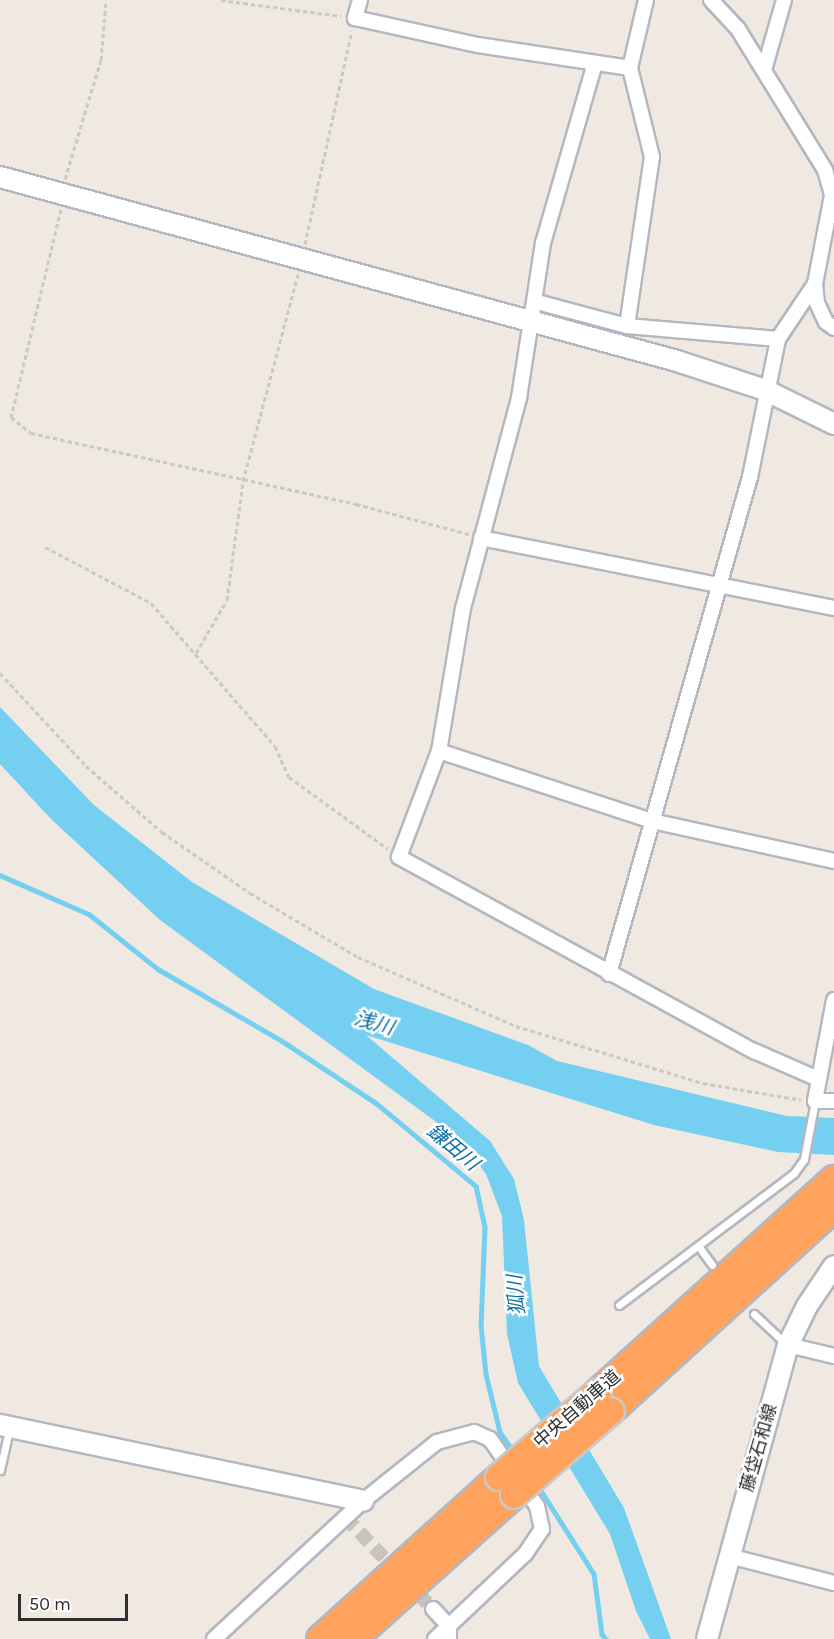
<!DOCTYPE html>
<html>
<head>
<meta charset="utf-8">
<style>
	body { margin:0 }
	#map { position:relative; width:834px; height:1639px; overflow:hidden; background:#efe9e1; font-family:Karla,"Noto Sans JP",sans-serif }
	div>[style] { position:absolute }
	.water>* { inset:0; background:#75cff0 }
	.stream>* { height:4.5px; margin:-2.25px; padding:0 2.25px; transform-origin:2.25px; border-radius:2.25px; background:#75cff0 }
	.street-tunnel>* { height:14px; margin-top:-7px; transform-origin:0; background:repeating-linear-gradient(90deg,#c8c4bd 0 14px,transparent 0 21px) }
	.path>* { height:3px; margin-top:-1.5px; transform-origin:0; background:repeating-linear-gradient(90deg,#c9c9c9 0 4.5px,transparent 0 7.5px) }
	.roads { filter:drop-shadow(2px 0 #b4b7c1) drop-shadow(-2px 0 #b4b7c1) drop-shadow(0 2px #b4b7c1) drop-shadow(0 -2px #b4b7c1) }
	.lane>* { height:7px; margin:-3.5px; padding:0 3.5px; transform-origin:3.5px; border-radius:3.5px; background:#fff }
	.street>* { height:14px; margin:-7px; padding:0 7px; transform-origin:7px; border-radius:7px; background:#fff }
	.secondary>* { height:20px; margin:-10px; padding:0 10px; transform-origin:10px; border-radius:10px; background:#fff }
	.highway>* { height:26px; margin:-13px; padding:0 13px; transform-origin:13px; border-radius:13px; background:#ffa35c }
	.bridges { filter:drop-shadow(2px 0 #c9c9c9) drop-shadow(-2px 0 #c9c9c9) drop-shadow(0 2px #c9c9c9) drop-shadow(0 -2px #c9c9c9) }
	.highway-bridge>* { height:26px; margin:-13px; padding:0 13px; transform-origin:13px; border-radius:13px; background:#ffa35c }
	span { translate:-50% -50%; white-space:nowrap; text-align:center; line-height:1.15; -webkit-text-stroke:5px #fff; paint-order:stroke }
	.street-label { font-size:18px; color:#2e2e2e }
	.water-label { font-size:20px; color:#0d6fa3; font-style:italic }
	.scale { position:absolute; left:18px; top:1594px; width:110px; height:27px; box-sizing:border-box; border:3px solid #2e2e2e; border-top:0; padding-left:8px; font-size:18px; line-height:21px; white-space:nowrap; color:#2e2e2e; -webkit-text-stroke:4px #fff; paint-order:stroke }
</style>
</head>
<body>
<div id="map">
	<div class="water">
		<i style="clip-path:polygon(0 707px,94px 805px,192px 882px,374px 989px,528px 1045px,557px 1061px,787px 1116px,834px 1118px,834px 1155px,778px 1152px,654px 1125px,366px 1035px,490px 1141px,514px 1179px,524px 1220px,539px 1366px,624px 1508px,671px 1639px,650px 1639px,636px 1611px,610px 1534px,518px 1383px,507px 1334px,502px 1216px,486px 1174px,461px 1140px,160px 920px,51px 819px,0 764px)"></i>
	</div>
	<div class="stream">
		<i style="left:0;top:875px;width:97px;rotate:23.7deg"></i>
		<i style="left:89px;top:914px;width:88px;rotate:38.6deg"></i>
		<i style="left:158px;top:969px;width:143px;rotate:30.1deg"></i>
		<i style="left:282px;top:1041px;width:113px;rotate:33.4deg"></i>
		<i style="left:376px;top:1103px;width:130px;rotate:39.7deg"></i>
		<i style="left:476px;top:1186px;width:42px;rotate:77.6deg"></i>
		<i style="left:485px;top:1227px;width:98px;rotate:92.3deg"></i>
		<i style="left:481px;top:1325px;width:49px;rotate:84.2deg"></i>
		<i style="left:486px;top:1374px;width:60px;rotate:76.4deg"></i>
		<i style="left:500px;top:1432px;width:24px;rotate:55deg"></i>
		<i style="left:538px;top:1486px;width:104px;rotate:57.5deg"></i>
		<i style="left:594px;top:1574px;width:61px;rotate:82.4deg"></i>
		<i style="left:602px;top:1634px;width:6px;rotate:51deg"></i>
	</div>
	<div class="street-tunnel">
		<i style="left:345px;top:1517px;width:127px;rotate:46.3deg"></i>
	</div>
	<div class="path">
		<i style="left:221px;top:0;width:121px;rotate:7.6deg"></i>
		<i style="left:65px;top:179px;width:124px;rotate:-73.2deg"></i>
		<i style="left:101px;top:60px;width:60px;rotate:-85.2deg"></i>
		<i style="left:61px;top:209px;width:214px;rotate:103.5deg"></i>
		<i style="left:11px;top:417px;width:26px;rotate:39deg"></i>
		<i style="left:31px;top:433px;width:333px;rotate:12.3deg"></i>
		<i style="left:356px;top:504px;width:117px;rotate:14.9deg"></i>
		<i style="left:305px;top:244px;width:218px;rotate:-77.6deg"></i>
		<i style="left:45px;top:547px;width:120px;rotate:27.8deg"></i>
		<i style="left:151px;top:603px;width:189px;rotate:49.1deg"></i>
		<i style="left:275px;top:746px;width:34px;rotate:66deg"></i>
		<i style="left:289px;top:777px;width:122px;rotate:36deg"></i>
		<i style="left:196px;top:653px;width:61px;rotate:-59.7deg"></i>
		<i style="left:227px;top:600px;width:120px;rotate:-82.3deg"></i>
		<i style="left:243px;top:481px;width:214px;rotate:-75.1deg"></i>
		<i style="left:0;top:673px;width:127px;rotate:47.2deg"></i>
		<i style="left:86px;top:766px;width:101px;rotate:41deg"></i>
		<i style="left:162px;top:832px;width:107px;rotate:34.7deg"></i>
		<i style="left:250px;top:893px;width:126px;rotate:30.7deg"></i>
		<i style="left:358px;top:957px;width:172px;rotate:23.6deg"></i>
		<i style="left:516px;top:1026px;width:195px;rotate:17deg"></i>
		<i style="left:703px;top:1083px;width:99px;rotate:9.8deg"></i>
	</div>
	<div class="roads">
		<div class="lane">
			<i style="left:699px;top:1247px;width:22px;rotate:54deg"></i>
			<i style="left:619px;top:1305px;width:219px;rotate:-37deg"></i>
			<i style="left:794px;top:1173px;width:17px;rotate:-54deg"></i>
			<i style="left:804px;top:1159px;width:59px;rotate:-79.3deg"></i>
			<i style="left:754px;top:1314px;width:42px;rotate:43.1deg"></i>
			<i style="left:0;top:1470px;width:41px;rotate:-77.3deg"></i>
		</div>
		<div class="street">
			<i style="left:360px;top:0;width:19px;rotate:106deg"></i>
			<i style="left:355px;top:18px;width:126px;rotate:12.4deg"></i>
			<i style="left:478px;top:45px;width:154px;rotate:8.6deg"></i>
			<i style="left:711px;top:0;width:40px;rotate:47deg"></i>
			<i style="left:738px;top:29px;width:166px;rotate:58.3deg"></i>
			<i style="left:825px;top:170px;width:26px;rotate:74deg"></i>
			<i style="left:832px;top:195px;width:91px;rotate:100.8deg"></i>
			<i style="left:815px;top:284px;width:19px;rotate:84deg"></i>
			<i style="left:817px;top:303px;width:21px;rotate:65deg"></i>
			<i style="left:826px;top:322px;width:10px;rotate:37deg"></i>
			<i style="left:595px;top:63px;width:187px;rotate:106.1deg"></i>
			<i style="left:543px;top:243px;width:157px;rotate:98.8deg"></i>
			<i style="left:519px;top:398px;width:217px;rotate:104.9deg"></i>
			<i style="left:463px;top:608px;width:145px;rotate:99.5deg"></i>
			<i style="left:439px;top:751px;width:113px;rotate:110.7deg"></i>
			<i style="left:399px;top:857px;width:405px;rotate:28.7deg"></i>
			<i style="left:754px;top:1051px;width:68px;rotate:23.5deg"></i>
			<i style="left:764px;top:70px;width:73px;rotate:-74.1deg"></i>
			<i style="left:537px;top:302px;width:93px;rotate:14.9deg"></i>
			<i style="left:627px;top:326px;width:152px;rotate:4.9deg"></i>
			<i style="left:627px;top:326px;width:171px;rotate:-81.6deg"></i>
			<i style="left:652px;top:157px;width:92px;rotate:-103.9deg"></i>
			<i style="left:630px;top:68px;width:70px;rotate:-76.8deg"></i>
			<i style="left:481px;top:538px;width:360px;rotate:11.2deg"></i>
			<i style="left:439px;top:751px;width:224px;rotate:18.2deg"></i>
			<i style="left:652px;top:821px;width:186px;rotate:12.4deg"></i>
			<i style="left:609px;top:974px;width:517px;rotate:-74.16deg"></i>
			<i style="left:750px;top:477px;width:141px;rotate:-78.5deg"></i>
			<i style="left:778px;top:339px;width:66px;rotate:-56.1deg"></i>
			<i style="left:834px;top:1000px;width:103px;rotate:100.7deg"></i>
			<i style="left:815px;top:1101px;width:19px"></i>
			<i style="left:788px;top:1345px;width:47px;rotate:13.4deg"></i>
			<i style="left:729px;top:1556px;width:108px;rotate:14.4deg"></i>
			<i style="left:433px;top:1609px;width:23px;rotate:47deg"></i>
			<i style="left:449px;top:1626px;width:13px;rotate:90deg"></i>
			<i style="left:214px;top:1639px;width:203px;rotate:-42.8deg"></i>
			<i style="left:363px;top:1501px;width:95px;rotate:-38.6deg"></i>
			<i style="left:437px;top:1442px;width:38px;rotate:-15deg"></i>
			<i style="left:474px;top:1432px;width:17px;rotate:24deg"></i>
			<i style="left:490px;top:1439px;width:82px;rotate:55deg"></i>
			<i style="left:537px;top:1506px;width:24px;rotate:78deg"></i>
			<i style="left:542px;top:1529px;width:30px;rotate:124deg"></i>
			<i style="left:525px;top:1554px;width:124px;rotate:136.6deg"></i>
		</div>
		<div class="secondary">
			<i style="left:0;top:177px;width:702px;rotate:15.2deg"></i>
			<i style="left:677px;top:361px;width:93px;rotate:18.2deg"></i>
			<i style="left:765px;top:390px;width:77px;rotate:26.2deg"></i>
			<i style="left:0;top:1425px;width:371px;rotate:11.8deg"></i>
			<i style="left:707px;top:1639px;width:305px;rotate:-74.6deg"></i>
			<i style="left:788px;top:1345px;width:43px;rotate:-64deg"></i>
			<i style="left:807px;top:1306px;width:48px;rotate:-56deg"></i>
		</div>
		<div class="highway">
			<i style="left:598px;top:1392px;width:318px;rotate:-42.1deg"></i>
			<i style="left:611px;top:1411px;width:302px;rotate:-42.3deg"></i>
			<i style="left:320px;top:1639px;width:241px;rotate:-42.1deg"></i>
			<i style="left:353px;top:1639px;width:216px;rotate:-41.8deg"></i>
		</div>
	</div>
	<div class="bridges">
		<div class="highway-bridge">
			<i style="left:499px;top:1477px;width:130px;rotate:-40.6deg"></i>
			<i style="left:514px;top:1495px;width:128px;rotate:-40.9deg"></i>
		</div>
	</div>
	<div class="street-label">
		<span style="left:577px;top:1409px;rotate:-41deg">中央自動車道</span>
		<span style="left:759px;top:1448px;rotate:-74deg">藤垈石和線</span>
	</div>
	<div class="water-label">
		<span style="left:374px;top:1023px;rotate:16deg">浅川</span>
		<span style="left:453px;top:1147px;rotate:40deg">鎌田川</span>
		<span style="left:516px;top:1295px;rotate:-94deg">狐川</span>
	</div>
	<div class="scale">50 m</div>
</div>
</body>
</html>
